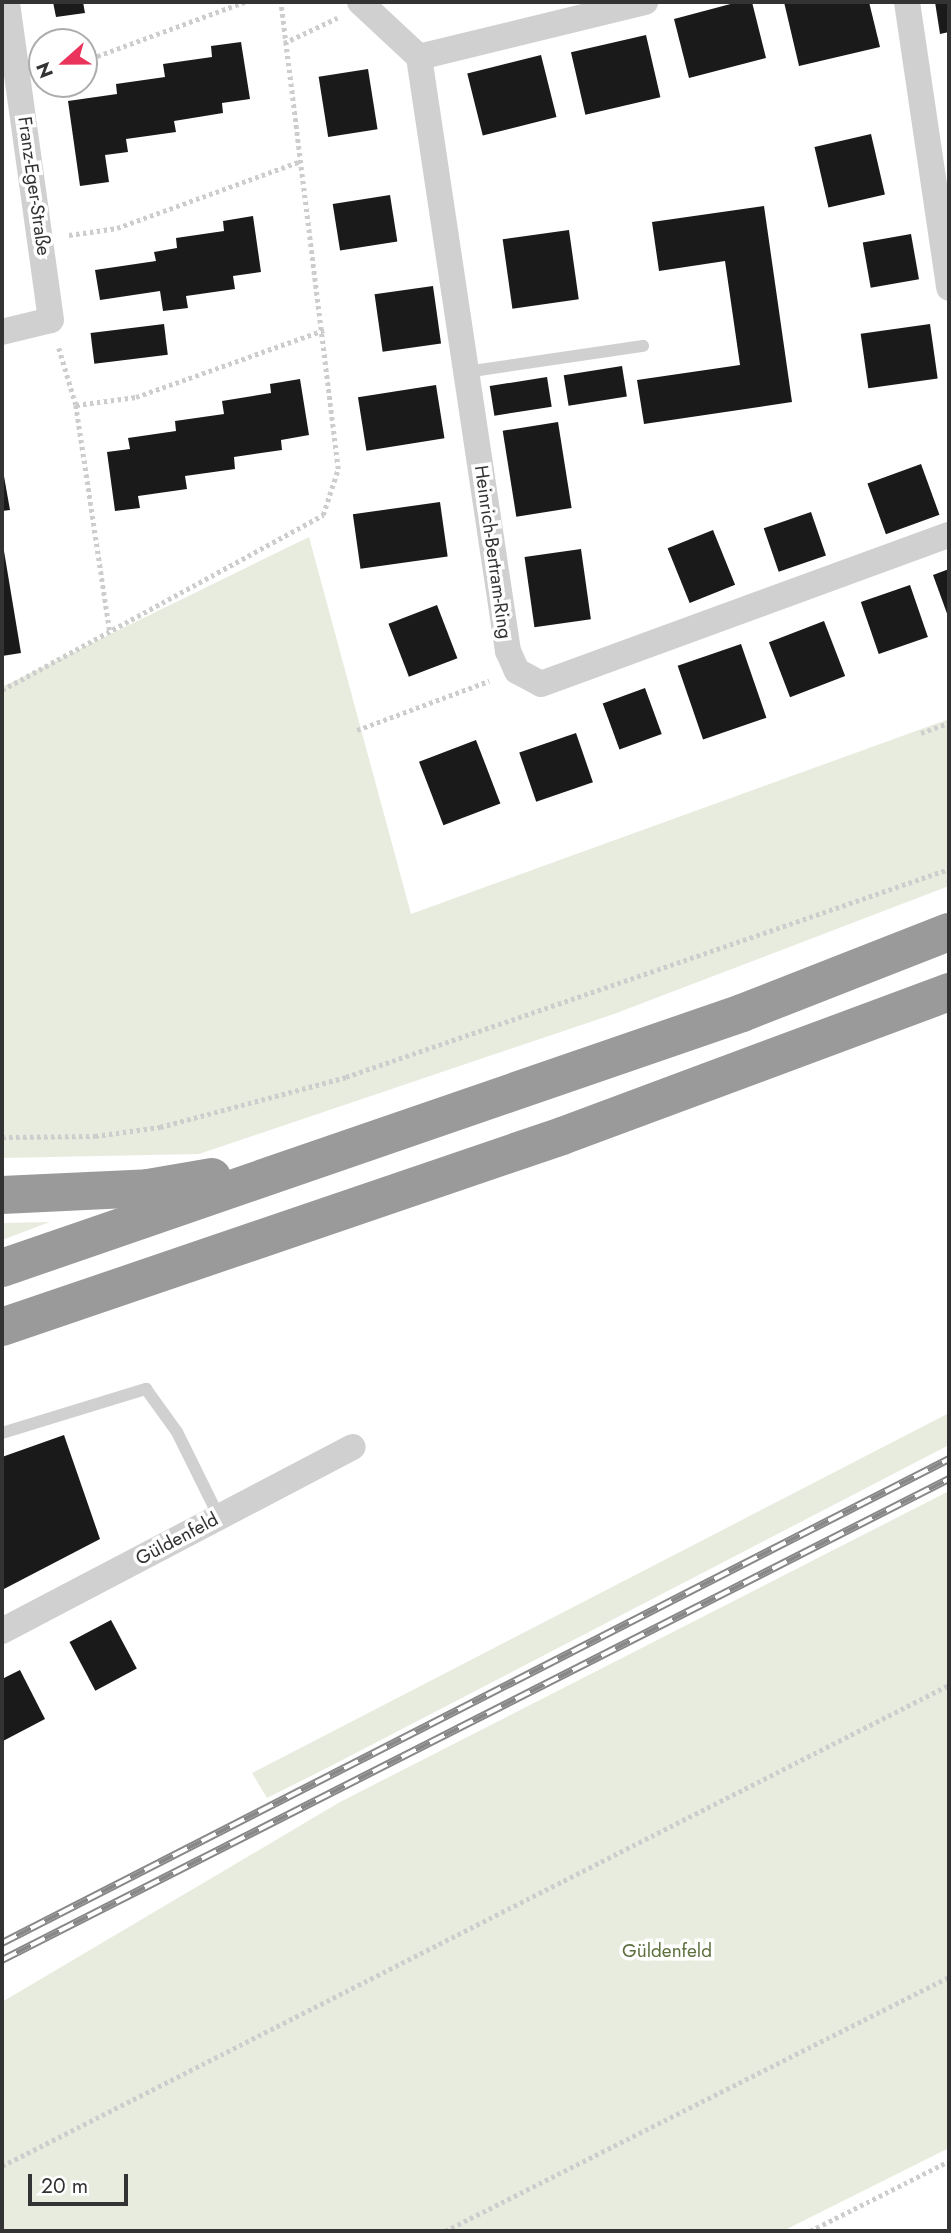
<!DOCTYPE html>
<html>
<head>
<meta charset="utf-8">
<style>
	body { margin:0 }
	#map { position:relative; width:951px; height:2233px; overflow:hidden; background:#fff; font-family:Jost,sans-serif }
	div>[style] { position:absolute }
	.green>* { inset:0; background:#e8ecde }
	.building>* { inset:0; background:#1a1a1a; transform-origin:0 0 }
	.path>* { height:4.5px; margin-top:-2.25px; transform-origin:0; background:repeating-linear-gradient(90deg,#cdcdcd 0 3.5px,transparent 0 7px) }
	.lane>* { height:12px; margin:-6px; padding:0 6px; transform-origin:6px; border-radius:6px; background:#d0d0d0 }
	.street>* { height:26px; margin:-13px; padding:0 13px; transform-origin:13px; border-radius:13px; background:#d0d0d0 }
	.highway>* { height:38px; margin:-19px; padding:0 19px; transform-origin:19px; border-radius:19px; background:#9a9a9a }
	.rail>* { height:8px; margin-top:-4px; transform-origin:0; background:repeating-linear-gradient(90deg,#fff 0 16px,#888 0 32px); box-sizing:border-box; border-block:2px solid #888 }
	span { translate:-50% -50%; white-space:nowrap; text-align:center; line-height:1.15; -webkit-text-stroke:7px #fff; paint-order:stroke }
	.street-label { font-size:19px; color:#333 }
	.park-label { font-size:19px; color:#5d703e }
	.frame { position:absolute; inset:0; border:4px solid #333; pointer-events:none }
	.north { position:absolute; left:28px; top:28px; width:70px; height:70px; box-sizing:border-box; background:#fff; border:2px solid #adadad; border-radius:50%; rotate:249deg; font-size:19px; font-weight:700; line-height:28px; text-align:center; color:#333 }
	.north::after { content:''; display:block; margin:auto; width:24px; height:32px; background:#ea345c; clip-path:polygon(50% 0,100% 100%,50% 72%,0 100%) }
	.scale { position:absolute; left:28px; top:2174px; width:100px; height:32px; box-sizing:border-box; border:4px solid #333; border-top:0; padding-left:9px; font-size:21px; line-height:24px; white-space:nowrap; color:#333; -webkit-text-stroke:5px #fff; paint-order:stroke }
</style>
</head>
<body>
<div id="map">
	<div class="green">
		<i style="clip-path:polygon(309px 537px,411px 914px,949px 719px,949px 886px,614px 1014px,199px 1154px,2px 1158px,2px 687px)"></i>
		<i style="clip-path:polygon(50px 1222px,2px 1240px,2px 1223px)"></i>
		<i style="clip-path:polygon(949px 1413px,949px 1445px,327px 1768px,267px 1798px,252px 1773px)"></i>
		<i style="clip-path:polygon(949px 1491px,949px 2148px,783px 2231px,2px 2231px,2px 2002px,340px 1802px)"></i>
	</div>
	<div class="building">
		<i style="clip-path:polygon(53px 2px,83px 2px,85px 13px,56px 17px)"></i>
		<i style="clip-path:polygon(738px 2px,752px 2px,766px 58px,689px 78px,674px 19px)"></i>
		<i style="clip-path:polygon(784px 2px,869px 2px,880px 47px,799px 66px)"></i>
		<i style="clip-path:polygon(935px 2px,949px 2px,949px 32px,940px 34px)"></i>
		<i style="left:646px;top:35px;width:64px;height:77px;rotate:77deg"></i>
		<i style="clip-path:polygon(241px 42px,250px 99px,222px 103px,223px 113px,174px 121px,176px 132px,126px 139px,128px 152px,105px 155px,109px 182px,80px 186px,68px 101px,117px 94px,116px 84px,165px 77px,163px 64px,212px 57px,211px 46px)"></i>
		<i style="left:541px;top:55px;width:64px;height:76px;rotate:76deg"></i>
		<i style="left:368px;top:69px;width:61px;height:50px;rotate:81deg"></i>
		<i style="left:871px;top:134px;width:62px;height:58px;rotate:77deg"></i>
		<i style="left:390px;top:195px;width:47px;height:58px;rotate:81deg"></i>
		<i style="clip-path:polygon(764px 206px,792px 402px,644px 424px,637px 380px,740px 365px,725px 261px,659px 271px,652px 222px)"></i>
		<i style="clip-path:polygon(253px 216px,261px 272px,233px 276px,235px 289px,186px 296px,188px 308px,163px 311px,160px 291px,100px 300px,95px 270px,156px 261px,154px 252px,177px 248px,176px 238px,224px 231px,223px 221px)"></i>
		<i style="left:569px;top:230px;width:70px;height:67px;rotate:82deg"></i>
		<i style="left:911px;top:234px;width:46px;height:49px;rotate:80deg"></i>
		<i style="left:433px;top:286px;width:58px;height:59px;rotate:82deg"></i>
		<i style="left:164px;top:324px;width:31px;height:74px;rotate:83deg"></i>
		<i style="left:930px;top:324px;width:55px;height:70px;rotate:82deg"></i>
		<i style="left:622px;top:366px;width:31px;height:59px;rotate:81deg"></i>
		<i style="left:547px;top:377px;width:30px;height:58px;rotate:81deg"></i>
		<i style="clip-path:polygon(300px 379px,309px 435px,281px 440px,282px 450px,234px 457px,235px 469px,185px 476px,187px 489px,138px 496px,140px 508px,115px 511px,107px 452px,130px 449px,128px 438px,176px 431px,175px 421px,224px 414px,222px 401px,271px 393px,270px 384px)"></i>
		<i style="left:436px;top:385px;width:54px;height:79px;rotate:81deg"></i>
		<i style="left:558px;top:422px;width:87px;height:56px;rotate:81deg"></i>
		<i style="left:921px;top:464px;width:54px;height:57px;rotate:70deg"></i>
		<i style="clip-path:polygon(2px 465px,10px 510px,2px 511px)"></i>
		<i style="left:440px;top:502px;width:55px;height:88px;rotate:82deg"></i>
		<i style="left:811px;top:512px;width:46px;height:50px;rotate:71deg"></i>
		<i style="left:713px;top:530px;width:59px;height:49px;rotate:68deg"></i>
		<i style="clip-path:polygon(2px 539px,21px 653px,2px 656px)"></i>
		<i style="left:581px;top:549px;width:71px;height:57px;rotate:82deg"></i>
		<i style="clip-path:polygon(949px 569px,949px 619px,933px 575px)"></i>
		<i style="left:910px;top:585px;width:55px;height:52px;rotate:71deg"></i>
		<i style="left:437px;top:605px;width:57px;height:52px;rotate:69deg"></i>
		<i style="left:824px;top:621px;width:59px;height:59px;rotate:69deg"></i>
		<i style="left:741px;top:644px;width:78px;height:67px;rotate:71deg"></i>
		<i style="left:645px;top:688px;width:49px;height:45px;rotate:70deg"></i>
		<i style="left:576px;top:733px;width:52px;height:60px;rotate:71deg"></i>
		<i style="left:476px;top:740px;width:68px;height:61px;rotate:69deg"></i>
		<i style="clip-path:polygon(64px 1435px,100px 1539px,2px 1590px,2px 1457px)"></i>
		<i style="left:111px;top:1620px;width:55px;height:47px;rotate:62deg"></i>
		<i style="clip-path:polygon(20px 1670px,45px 1719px,3px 1741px,2px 1679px)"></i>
	</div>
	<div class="path">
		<i style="left:284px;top:43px;width:59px;rotate:-25.3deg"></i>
		<i style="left:84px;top:61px;width:171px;rotate:-20.2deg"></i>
		<i style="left:69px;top:235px;width:49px;rotate:-8.3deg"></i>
		<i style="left:117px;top:228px;width:196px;rotate:-20deg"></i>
		<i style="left:59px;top:348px;width:59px;rotate:73.4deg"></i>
		<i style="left:76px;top:405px;width:231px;rotate:81.5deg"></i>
		<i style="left:76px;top:405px;width:61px;rotate:-7.6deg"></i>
		<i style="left:136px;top:397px;width:200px;rotate:-19.6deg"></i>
		<i style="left:2px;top:690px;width:366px;rotate:-28.6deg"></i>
		<i style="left:323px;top:515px;width:48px;rotate:-71.9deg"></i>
		<i style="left:338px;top:469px;width:470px;rotate:-97deg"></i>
		<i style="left:357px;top:730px;width:141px;rotate:-20.4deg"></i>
		<i style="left:921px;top:733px;width:30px;rotate:-20deg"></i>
		<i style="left:2px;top:1137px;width:93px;rotate:-0.6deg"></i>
		<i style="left:95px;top:1136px;width:66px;rotate:-7.9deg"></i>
		<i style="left:160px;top:1127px;width:193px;rotate:-15deg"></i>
		<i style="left:346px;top:1077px;width:638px;rotate:-19.03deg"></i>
		<i style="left:2px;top:2166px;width:1062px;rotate:-26.93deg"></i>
		<i style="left:445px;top:2231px;width:564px;rotate:-26.75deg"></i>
		<i style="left:810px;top:2231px;width:156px;rotate:-26.7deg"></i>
	</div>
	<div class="lane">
		<i style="left:466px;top:372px;width:179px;rotate:-8.4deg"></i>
		<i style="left:2px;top:1433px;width:151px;rotate:-17deg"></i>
		<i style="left:146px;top:1389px;width:53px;rotate:54.2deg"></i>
		<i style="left:177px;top:1432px;width:95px;rotate:63.7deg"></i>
	</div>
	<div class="street">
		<i style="left:360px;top:2px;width:81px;rotate:43deg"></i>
		<i style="left:419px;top:57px;width:601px;rotate:81.48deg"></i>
		<i style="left:508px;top:651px;width:22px;rotate:66deg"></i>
		<i style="left:517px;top:671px;width:27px;rotate:28deg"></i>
		<i style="left:541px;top:684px;width:434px;rotate:-20.1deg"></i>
		<i style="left:907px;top:2px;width:289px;rotate:81.6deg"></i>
		<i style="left:419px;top:57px;width:233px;rotate:-13.7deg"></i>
		<i style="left:2px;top:332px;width:50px;rotate:-13.8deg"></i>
		<i style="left:51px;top:320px;width:321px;rotate:-97.9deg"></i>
		<i style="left:2px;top:1631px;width:396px;rotate:-27.7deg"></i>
	</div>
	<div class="highway">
		<i style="left:2px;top:1195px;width:146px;rotate:-2.7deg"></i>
		<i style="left:148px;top:1188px;width:65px;rotate:-9.8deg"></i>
		<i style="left:2px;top:1268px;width:783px;rotate:-19.01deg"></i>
		<i style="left:742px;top:1013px;width:222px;rotate:-21.4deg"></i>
		<i style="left:2px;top:1327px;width:592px;rotate:-18.83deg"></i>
		<i style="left:562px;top:1136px;width:413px;rotate:-20.4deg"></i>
	</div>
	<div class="rail">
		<i style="left:2px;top:1943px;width:1064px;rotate:-27.07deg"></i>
		<i style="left:2px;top:1960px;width:1062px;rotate:-26.93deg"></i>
	</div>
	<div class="street-label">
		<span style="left:34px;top:186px;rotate:82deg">Franz-Eger-Straße</span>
		<span style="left:493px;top:552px;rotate:82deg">Heinrich-Bertram-Ring</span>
		<span style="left:177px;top:1539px;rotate:-28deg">Güldenfeld</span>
	</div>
	<div class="park-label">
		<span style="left:667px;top:1951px">Güldenfeld</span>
	</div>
	<div class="frame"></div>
	<div class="north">N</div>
	<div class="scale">20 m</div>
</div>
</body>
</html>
